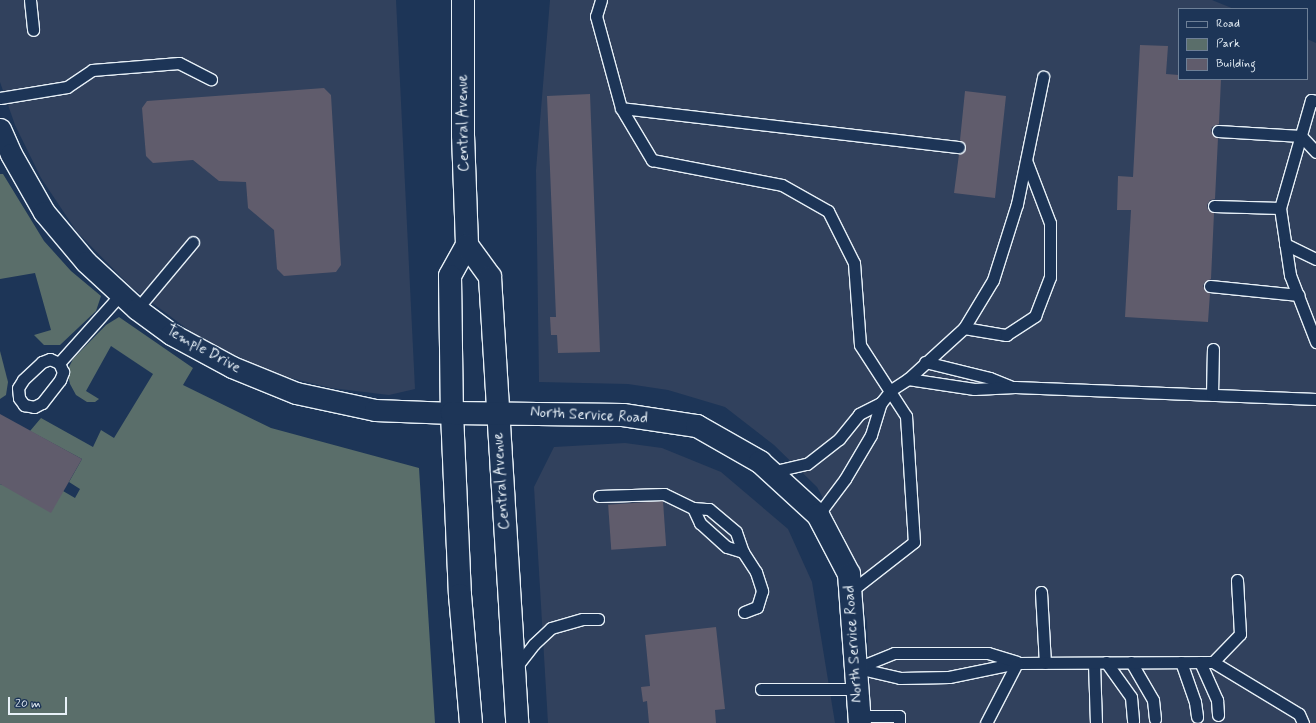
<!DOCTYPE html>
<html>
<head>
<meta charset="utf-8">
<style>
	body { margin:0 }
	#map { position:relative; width:1316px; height:723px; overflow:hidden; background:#1d3557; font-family:Mynerve,sans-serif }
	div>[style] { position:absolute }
	.built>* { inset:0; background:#31415d }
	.green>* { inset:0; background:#5a6e6a }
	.building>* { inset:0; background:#605c6c; transform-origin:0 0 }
	.roads { filter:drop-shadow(1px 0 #e8f1f8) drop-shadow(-1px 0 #e8f1f8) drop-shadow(0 1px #e8f1f8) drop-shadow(0 -1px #e8f1f8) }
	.service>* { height:11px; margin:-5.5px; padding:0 5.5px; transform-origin:5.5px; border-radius:5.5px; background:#1d3557 }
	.minor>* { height:21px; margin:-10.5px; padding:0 10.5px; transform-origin:10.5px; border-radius:10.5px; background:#1d3557 }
	.tertiary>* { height:22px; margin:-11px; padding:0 11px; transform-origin:11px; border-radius:11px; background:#1d3557 }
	span { translate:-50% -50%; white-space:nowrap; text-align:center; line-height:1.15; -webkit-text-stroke:3.5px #1d3557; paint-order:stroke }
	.street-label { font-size:15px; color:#e8f1f8 }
	.legend { position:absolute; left:1178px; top:8px; width:130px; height:72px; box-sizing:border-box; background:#1d3557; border:1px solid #6e8097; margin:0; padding:5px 7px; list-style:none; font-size:12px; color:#e8f1f8 }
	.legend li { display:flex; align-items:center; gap:8px; height:20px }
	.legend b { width:20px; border:1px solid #6e8097 }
	.scale { position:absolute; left:8px; top:697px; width:59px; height:18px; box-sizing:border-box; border:2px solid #e8f1f8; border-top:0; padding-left:5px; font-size:12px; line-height:14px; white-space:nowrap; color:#e8f1f8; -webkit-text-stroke:3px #1d3557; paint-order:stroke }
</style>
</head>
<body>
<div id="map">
	<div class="built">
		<i style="clip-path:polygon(0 0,396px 0,415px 389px,389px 395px,331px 388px,274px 374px,198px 337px,131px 287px,77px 232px,41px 178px,15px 125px,0 82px)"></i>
		<i style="clip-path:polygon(550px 0,1212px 0,1234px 9px,1179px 9px,1179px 79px,1307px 79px,1307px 39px,1316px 43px,1316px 723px,871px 723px,867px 621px,845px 539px,817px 487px,774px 445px,725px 407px,668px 390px,628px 384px,539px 382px,536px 170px)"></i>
		<i style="clip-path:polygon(625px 443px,662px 448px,721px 472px,788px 529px,812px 582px,835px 723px,548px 723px,534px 487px,554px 447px)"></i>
	</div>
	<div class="green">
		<i style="clip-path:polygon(0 174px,3px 174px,44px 241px,71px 271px,101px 296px,96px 311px,60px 345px,44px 345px,34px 335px,51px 330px,35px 273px,0 279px)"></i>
		<i style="clip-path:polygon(119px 317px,193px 368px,183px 385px,271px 428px,419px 468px,435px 723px,0 723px,0 484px,2px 485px,4px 481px,63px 491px,75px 498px,80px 489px,69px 482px,82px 459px,30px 431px,41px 418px,93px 447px,101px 430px,114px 438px,153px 374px,111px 346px,86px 391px,99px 399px,95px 402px,87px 402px,76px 395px,70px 384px,67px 371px,73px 359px,106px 325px)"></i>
		<i style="clip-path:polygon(0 351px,8px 382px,6px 395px,0 399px)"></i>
	</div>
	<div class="building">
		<i style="clip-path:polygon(1140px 45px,1168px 46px,1166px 74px,1179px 75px,1179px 79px,1221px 79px,1219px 124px,1212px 127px,1211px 131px,1218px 138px,1215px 199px,1210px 200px,1207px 205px,1208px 210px,1214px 213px,1211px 279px,1205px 282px,1203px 286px,1206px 291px,1210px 293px,1208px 322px,1125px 317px,1131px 210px,1117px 210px,1118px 176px,1133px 177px)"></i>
		<i style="clip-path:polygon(324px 88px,331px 95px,341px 265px,336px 272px,284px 276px,277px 269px,274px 230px,248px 208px,246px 182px,219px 181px,193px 160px,153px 163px,146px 156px,142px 108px,147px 101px)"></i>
		<i style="clip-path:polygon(965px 91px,1006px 96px,995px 198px,954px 193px,959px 154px,966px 147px,960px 140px)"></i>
		<i style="clip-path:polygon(590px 94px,600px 352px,558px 353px,557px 335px,551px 335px,550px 317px,556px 317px,547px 96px)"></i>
		<i style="clip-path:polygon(0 414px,82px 459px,51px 513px,0 484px)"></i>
		<i style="left:663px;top:501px;width:45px;height:55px;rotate:86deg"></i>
		<i style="clip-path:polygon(716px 627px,725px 709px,715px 710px,716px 723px,649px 723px,647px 701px,643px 702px,641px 687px,650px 686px,645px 635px)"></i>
	</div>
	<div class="roads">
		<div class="service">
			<i style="left:30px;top:0;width:30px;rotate:84deg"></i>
			<i style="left:601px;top:0;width:17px;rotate:107deg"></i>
			<i style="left:596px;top:16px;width:95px;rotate:74.8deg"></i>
			<i style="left:621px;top:108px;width:61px;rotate:59.2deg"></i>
			<i style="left:652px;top:160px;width:132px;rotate:10.9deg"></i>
			<i style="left:782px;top:185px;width:53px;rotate:29.5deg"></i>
			<i style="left:828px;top:211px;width:58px;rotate:63.4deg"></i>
			<i style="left:854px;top:263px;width:82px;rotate:85.8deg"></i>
			<i style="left:860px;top:345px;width:85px;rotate:57.1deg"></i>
			<i style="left:906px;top:416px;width:126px;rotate:86.4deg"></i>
			<i style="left:914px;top:542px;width:80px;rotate:142.1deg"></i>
			<i style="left:0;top:98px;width:68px;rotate:-9.3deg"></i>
			<i style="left:67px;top:87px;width:30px;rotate:-34deg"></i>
			<i style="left:92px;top:70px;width:87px;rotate:-4.6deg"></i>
			<i style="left:179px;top:63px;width:36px;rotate:27deg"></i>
			<i style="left:1316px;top:101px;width:5px;rotate:-169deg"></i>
			<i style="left:1311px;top:100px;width:112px;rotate:106deg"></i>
			<i style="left:1280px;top:208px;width:68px;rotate:81.5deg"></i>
			<i style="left:1290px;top:275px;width:72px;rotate:68.8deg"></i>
			<i style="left:621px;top:108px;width:340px;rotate:6.6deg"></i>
			<i style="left:1218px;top:131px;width:83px;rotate:3.4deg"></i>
			<i style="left:1301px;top:136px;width:22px;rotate:47deg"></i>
			<i style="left:1214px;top:206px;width:66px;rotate:1.7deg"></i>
			<i style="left:1285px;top:244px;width:34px;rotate:26deg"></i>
			<i style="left:1210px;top:286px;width:89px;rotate:5.8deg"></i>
			<i style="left:137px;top:309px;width:87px;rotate:-50.1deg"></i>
			<i style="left:964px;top:328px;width:43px;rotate:9.5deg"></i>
			<i style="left:1006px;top:335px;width:35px;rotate:-33deg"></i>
			<i style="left:1035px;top:316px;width:42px;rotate:-69deg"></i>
			<i style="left:1050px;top:277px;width:54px;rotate:-90deg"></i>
			<i style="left:1050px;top:223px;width:67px;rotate:-110.9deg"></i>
			<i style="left:925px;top:362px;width:67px;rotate:13.8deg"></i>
			<i style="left:990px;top:378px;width:22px;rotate:22deg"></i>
			<i style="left:59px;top:363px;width:10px;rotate:-156deg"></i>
			<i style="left:50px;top:359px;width:9px;rotate:159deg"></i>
			<i style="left:42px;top:362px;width:26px;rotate:137deg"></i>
			<i style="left:23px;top:380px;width:9px;rotate:122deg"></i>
			<i style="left:18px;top:388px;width:10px;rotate:84deg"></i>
			<i style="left:19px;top:398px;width:9px;rotate:54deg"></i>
			<i style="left:24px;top:405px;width:10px;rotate:11deg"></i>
			<i style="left:34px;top:407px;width:9px;rotate:-27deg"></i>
			<i style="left:42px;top:403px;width:29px;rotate:-52deg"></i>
			<i style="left:60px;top:380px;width:9px;rotate:-69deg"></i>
			<i style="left:63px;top:372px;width:10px;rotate:-114deg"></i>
			<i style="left:59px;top:363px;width:93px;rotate:-48.1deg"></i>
			<i style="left:908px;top:379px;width:67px;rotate:8.6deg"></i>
			<i style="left:974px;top:389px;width:41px;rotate:-2.8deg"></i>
			<i style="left:1015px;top:387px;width:301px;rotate:2.3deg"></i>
			<i style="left:1212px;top:395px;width:46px;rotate:-88.8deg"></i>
			<i style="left:771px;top:472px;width:37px;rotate:-13deg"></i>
			<i style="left:807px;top:464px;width:41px;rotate:-38deg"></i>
			<i style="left:839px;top:439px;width:32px;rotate:-51deg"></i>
			<i style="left:859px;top:414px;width:25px;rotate:-27deg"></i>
			<i style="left:599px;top:496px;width:65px;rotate:-1.8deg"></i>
			<i style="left:664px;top:494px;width:32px;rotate:26deg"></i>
			<i style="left:693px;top:508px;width:16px;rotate:4deg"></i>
			<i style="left:709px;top:509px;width:35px;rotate:40deg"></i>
			<i style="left:736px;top:532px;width:21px;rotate:71deg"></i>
			<i style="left:743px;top:552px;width:24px;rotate:57deg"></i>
			<i style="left:756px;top:572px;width:20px;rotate:72deg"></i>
			<i style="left:762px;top:591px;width:17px;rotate:107deg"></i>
			<i style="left:757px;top:607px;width:14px;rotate:159deg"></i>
			<i style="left:693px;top:508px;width:17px;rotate:65deg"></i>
			<i style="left:700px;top:523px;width:36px;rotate:42deg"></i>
			<i style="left:727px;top:547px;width:17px;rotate:17deg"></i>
			<i style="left:818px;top:515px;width:45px;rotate:-53.1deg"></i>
			<i style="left:845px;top:479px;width:51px;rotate:-59.4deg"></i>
			<i style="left:871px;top:435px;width:34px;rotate:-73deg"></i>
			<i style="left:881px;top:403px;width:16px;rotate:-52deg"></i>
			<i style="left:891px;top:390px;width:20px;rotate:-33deg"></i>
			<i style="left:908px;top:379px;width:76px;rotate:-42.3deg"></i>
			<i style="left:964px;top:328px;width:56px;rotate:-58.9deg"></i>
			<i style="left:993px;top:280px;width:80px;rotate:-72.5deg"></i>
			<i style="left:1017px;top:204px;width:130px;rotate:-78.4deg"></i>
			<i style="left:1041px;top:592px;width:71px;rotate:86.8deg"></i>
			<i style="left:1106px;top:662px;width:43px;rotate:54.5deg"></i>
			<i style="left:1131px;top:697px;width:24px;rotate:85deg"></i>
			<i style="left:1131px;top:662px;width:44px;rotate:59.9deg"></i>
			<i style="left:1153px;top:700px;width:19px;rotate:84deg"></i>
			<i style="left:1181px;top:662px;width:42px;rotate:70.7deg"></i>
			<i style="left:1195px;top:702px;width:15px;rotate:82deg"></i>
			<i style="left:1200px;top:662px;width:42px;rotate:65.9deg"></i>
			<i style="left:1217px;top:700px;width:15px;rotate:86deg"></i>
			<i style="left:1213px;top:662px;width:39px;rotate:-46deg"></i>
			<i style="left:1240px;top:634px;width:54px;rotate:-93.2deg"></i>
			<i style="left:1094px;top:663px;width:60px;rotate:88.1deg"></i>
			<i style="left:516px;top:667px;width:29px;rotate:-52deg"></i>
			<i style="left:534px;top:644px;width:23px;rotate:-43deg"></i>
			<i style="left:551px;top:628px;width:33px;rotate:-16deg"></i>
			<i style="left:583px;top:619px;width:15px"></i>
			<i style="left:857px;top:668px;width:44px;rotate:13.1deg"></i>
			<i style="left:900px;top:678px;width:49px;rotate:-1.2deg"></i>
			<i style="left:949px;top:677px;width:69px;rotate:-11.6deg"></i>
			<i style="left:1017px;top:663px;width:196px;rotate:-0.3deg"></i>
			<i style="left:1213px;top:662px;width:100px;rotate:31.2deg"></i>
			<i style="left:1299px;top:714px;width:10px;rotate:66deg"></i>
			<i style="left:857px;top:668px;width:40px;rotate:-22deg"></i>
			<i style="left:894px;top:653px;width:94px"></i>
			<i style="left:988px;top:653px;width:30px;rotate:17deg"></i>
			<i style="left:761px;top:689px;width:97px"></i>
			<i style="left:860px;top:716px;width:39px"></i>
			<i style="left:899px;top:716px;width:7px;rotate:90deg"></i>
			<i style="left:986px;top:723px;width:68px;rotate:-62.7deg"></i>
		</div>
		<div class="minor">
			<i style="left:0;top:129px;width:27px;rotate:66deg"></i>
			<i style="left:11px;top:154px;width:67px;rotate:60.4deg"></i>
			<i style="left:44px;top:212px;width:65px;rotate:50deg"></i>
			<i style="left:86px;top:262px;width:69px;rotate:42.7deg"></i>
			<i style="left:137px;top:309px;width:42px;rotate:36.3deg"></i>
			<i style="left:171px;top:334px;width:69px;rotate:28.4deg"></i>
			<i style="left:232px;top:367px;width:69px;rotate:22.1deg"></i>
			<i style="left:296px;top:393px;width:81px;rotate:12.1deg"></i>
			<i style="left:375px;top:410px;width:77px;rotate:2.2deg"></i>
		</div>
		<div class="tertiary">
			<i style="left:463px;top:0;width:135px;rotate:90deg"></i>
			<i style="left:463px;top:135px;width:110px;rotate:87.9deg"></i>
			<i style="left:467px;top:245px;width:35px;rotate:119deg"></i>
			<i style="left:450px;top:276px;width:137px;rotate:89.2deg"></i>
			<i style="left:452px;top:413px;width:182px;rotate:87.5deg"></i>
			<i style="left:460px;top:595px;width:128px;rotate:85.1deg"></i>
			<i style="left:467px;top:245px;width:39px;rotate:54deg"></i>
			<i style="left:490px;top:277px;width:447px;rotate:86.5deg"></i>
			<i style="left:452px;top:413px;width:171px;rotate:0.7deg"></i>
			<i style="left:623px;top:415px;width:75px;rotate:8.5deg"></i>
			<i style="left:697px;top:426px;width:73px;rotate:29.7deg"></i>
			<i style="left:760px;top:462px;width:79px;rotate:42.4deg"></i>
			<i style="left:818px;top:515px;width:67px;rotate:62.3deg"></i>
			<i style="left:849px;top:574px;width:149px;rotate:85.8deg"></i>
		</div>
	</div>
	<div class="street-label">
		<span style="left:464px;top:123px;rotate:-91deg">Central Avenue</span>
		<span style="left:203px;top:350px;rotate:29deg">Temple Drive</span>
		<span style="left:589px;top:416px;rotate:3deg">North Service Road</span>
		<span style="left:502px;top:481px;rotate:-94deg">Central Avenue</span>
		<span style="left:854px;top:644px;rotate:-94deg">North Service Road</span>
	</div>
	<ul class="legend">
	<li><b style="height:5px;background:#1d3557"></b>Road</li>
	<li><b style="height:11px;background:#5a6e6a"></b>Park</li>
	<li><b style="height:11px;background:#605c6c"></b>Building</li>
	</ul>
	<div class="scale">20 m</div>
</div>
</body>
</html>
